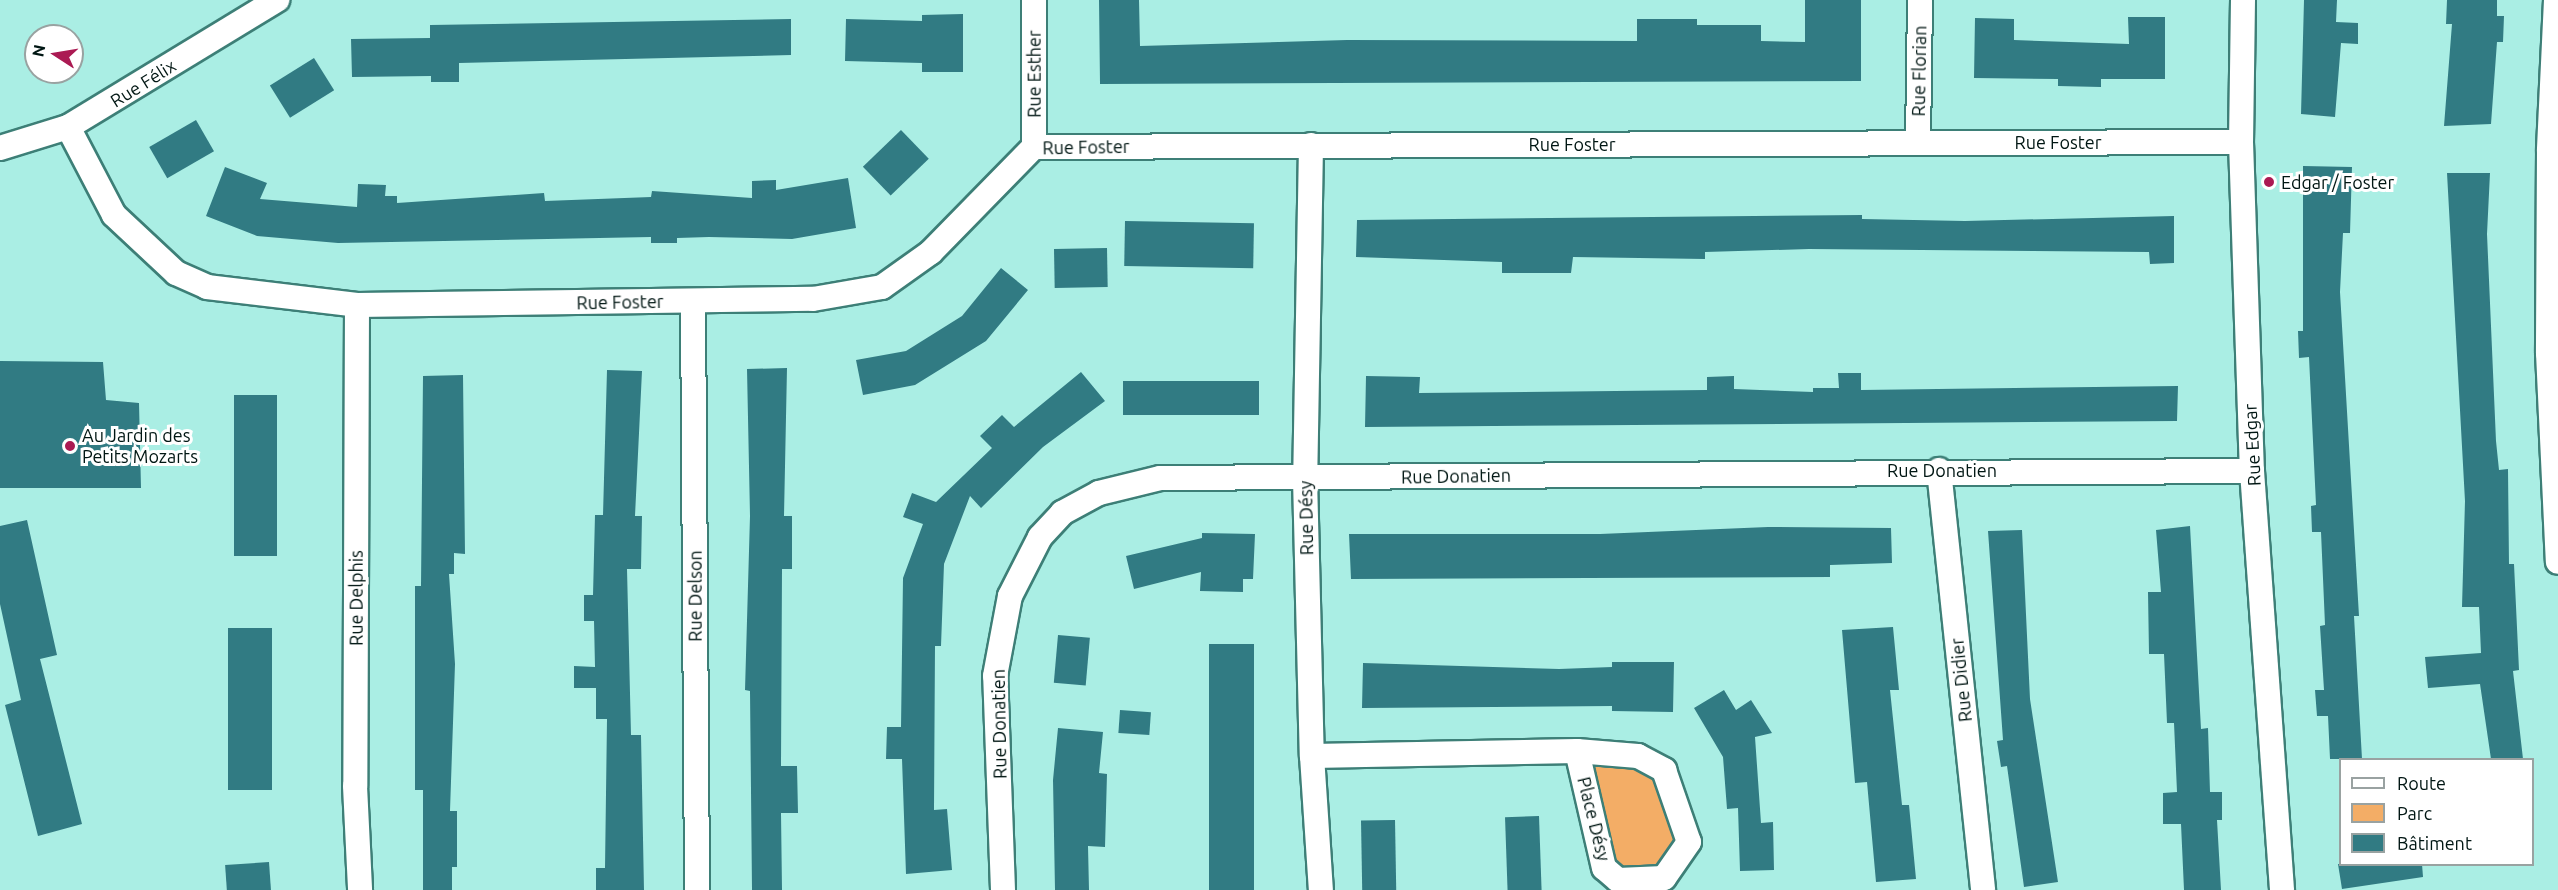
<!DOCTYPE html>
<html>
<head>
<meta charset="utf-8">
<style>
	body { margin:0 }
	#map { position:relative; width:2558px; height:890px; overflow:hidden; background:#aaeee4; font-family:Ubuntu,sans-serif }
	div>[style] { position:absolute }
	.green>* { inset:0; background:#f3ad66 }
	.building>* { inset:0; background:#317b83; transform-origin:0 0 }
	.roads { filter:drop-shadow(2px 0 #3d7f77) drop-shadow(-2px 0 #3d7f77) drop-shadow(0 2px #3d7f77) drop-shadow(0 -2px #3d7f77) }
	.minor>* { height:24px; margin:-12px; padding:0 12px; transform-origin:12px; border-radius:12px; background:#fff }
	.dots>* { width:16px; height:16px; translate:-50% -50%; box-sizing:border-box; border:3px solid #fff; border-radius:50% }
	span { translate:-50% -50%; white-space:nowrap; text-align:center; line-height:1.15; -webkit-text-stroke:6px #fff; paint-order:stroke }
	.street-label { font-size:18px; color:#001613 }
	.poi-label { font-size:18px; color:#001613 }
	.left { translate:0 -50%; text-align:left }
	.legend { position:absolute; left:2339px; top:758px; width:195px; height:108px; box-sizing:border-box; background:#fff; border:2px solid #99a2a1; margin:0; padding:8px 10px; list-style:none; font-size:18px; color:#001613 }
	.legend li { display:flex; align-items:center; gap:12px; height:30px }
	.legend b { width:30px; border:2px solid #99a2a1 }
	.north { position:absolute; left:24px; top:24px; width:60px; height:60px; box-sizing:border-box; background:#fff; border:2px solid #99a2a1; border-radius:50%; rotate:282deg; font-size:16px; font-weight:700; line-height:24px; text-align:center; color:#001613 }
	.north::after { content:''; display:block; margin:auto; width:21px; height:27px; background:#ab1a53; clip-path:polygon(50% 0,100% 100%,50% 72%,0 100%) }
</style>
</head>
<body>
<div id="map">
	<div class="green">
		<i style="clip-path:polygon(1577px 751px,1664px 770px,1689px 842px,1664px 878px,1618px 880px)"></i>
	</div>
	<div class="building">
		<i style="clip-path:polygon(1099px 0,1139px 0,1140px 46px,1347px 40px,1637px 41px,1637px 19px,1697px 19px,1697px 25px,1761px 25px,1761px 41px,1805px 42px,1805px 0,1861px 0,1861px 81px,1100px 84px)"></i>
		<i style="clip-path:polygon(2304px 0,2337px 0,2336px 22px,2358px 23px,2358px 44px,2341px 43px,2335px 117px,2301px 114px)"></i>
		<i style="clip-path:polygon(2447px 0,2497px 0,2497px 16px,2504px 16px,2503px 42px,2497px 42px,2491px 124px,2444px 126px,2452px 24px,2446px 24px)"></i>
		<i style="clip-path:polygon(963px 14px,963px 72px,922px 72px,922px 63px,845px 61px,846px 19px,922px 21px,922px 15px)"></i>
		<i style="clip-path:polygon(2128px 17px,2165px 17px,2165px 79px,2101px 79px,2101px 87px,2058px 86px,2058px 79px,1974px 78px,1975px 18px,2014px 19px,2014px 40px,2129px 44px)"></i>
		<i style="clip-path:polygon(791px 19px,791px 55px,459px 63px,459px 82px,431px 82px,431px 76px,352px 77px,351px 39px,430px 38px,430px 25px)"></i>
		<i style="left:314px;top:58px;width:38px;height:52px;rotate:58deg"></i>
		<i style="left:196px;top:120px;width:36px;height:54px;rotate:60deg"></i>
		<i style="left:901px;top:130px;width:40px;height:53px;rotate:46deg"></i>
		<i style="clip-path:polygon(2303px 166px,2352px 167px,2350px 233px,2343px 233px,2340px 292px,2359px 616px,2354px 616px,2362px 759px,2330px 759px,2328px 716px,2317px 716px,2315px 690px,2324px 690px,2320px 626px,2325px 625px,2321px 532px,2312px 532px,2311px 506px,2316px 505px,2309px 357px,2299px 358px,2298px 331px,2303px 331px)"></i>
		<i style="clip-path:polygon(225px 167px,267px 183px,260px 199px,357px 207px,358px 184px,386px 185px,385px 196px,397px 196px,397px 203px,544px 193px,545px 201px,651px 197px,652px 191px,752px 198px,752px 181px,776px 180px,776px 190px,848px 178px,856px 228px,792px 239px,709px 237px,677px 238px,677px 243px,651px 243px,651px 237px,338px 243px,257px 236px,206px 216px)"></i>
		<i style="clip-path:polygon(2447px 173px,2490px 173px,2487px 234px,2496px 441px,2499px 470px,2508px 469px,2509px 564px,2514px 564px,2519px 670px,2513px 671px,2523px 759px,2491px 759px,2480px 684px,2428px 688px,2425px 657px,2481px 653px,2479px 607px,2462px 607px,2465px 501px)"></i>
		<i style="clip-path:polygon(1862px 215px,1862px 219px,1965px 221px,2174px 216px,2174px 263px,2150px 264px,2149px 252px,1809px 249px,1705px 252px,1705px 259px,1573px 257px,1571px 273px,1502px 273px,1502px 262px,1356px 257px,1357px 220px)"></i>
		<i style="left:1125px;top:221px;width:129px;height:45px;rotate:1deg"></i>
		<i style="left:1107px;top:248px;width:39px;height:53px;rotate:89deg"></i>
		<i style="clip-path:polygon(1001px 268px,1028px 290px,986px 341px,915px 385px,863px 395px,856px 360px,906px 351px,962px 316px)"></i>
		<i style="clip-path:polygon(0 361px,103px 362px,106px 400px,139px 403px,141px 488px,0 488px)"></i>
		<i style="clip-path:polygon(787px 368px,784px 516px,792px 516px,792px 569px,782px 569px,781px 766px,797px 766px,798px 813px,781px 813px,782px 890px,752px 890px,750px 691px,745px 690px,750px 516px,747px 369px)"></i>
		<i style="clip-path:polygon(607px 370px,642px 371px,635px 516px,642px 516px,641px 569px,627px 569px,631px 735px,641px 735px,644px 890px,596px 890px,596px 868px,605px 868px,607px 719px,596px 719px,596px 688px,574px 688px,574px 666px,595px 667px,594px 621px,584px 621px,584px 595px,593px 595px,595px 515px,603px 515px)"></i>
		<i style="clip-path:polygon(1081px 372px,1105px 401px,1043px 447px,981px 508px,970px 496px,944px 564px,941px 646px,935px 646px,934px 810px,947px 809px,952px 870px,906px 874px,902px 759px,886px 759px,887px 727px,901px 727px,903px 578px,923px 524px,903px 517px,912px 493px,936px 502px,992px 448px,980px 436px,1002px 415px,1014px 427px)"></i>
		<i style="clip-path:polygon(1838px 373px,1861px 373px,1861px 390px,2178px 386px,2177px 421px,1365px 427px,1366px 376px,1420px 377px,1419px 393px,1707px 390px,1707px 377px,1734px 376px,1734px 389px,1813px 392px,1813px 388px,1839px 388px)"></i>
		<i style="clip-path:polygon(463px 375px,465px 554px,454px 553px,454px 574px,449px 574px,455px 664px,450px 811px,457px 811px,457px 867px,452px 867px,452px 890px,423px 890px,423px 790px,415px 790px,415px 586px,421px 586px,423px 376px)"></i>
		<i style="left:1123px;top:381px;width:136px;height:34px"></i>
		<i style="left:234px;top:395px;width:43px;height:161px"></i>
		<i style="clip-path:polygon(27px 520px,57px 655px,40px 659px,82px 824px,38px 836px,5px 705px,21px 700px,0 604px,0 526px)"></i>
		<i style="clip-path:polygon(2190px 526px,2201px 729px,2208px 728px,2210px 792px,2222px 792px,2222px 820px,2217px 820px,2221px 890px,2184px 890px,2181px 824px,2163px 824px,2163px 793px,2177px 792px,2174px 723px,2167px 723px,2164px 654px,2149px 654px,2148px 592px,2161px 592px,2156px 530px)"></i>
		<i style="clip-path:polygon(1768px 527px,1891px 528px,1892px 563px,1830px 565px,1830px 577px,1351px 579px,1349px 534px,1600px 534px)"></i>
		<i style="clip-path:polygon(2022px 530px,2030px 699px,2058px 882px,2024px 887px,2007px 766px,2001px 767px,1997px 741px,2003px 740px,1988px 531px)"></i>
		<i style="clip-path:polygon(1202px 533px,1255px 534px,1253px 579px,1243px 579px,1243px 592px,1200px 591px,1201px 572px,1134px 589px,1126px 556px,1202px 538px)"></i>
		<i style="clip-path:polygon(1893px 627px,1899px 690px,1890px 690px,1902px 805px,1909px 805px,1916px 879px,1876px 882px,1867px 782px,1855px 783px,1842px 630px)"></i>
		<i style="left:228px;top:628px;width:44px;height:162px"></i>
		<i style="left:1058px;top:635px;width:32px;height:48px;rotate:5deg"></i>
		<i style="left:1209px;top:644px;width:45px;height:246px"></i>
		<i style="clip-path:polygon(1612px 662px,1674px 662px,1673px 712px,1612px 711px,1612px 706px,1362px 708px,1363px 663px,1559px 669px,1612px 667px)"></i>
		<i style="clip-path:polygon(1724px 690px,1736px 710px,1751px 700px,1772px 733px,1755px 737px,1761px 823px,1773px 822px,1774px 870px,1740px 871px,1738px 808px,1727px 809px,1723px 757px,1694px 708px)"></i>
		<i style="left:1120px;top:710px;width:31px;height:23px;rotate:4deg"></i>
		<i style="clip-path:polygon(1058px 728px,1103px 732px,1099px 773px,1107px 774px,1105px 847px,1088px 846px,1089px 890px,1055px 890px,1053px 780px)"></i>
		<i style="left:1539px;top:816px;width:74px;height:34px;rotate:88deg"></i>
		<i style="left:1395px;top:820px;width:70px;height:34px;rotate:89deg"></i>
		<i style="left:269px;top:862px;width:28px;height:44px;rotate:86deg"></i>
		<i style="clip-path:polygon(2338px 864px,2422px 864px,2423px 877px,2342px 889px)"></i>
	</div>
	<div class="roads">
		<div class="minor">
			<i style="left:2243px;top:0;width:142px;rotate:90.8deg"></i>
			<i style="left:2241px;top:142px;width:329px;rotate:88.1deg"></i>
			<i style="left:2252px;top:471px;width:420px;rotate:85.9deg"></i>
			<i style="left:2556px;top:0;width:151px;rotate:92.7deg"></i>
			<i style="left:2549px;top:151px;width:202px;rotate:90.3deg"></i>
			<i style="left:2548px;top:353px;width:209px;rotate:87.3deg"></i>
			<i style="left:68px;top:127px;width:99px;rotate:62.4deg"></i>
			<i style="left:114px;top:215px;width:85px;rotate:43.1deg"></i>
			<i style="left:176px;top:273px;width:34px;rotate:24deg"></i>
			<i style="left:207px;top:287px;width:151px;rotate:6.8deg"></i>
			<i style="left:357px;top:305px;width:456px;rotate:-0.8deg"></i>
			<i style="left:813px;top:299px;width:70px;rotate:-9.9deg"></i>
			<i style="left:882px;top:287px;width:60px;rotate:-35.5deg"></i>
			<i style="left:931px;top:252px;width:147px;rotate:-45.6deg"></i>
			<i style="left:1034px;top:147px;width:1207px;rotate:-0.24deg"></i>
			<i style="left:1918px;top:143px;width:143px;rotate:-89.2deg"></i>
			<i style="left:1311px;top:145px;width:333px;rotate:91deg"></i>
			<i style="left:1305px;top:478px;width:278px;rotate:88.6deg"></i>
			<i style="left:1312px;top:756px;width:134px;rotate:86.2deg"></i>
			<i style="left:1034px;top:147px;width:147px;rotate:-90deg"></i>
			<i style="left:0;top:148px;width:71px;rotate:-17.2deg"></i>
			<i style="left:68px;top:127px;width:245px;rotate:-31.3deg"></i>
			<i style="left:693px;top:301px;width:589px;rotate:89.61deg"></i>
			<i style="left:357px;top:305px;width:481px;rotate:90.2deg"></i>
			<i style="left:355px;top:786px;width:104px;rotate:87.2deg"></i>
			<i style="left:1939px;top:470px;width:422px;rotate:84deg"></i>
			<i style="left:1312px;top:756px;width:265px;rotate:-1.1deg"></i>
			<i style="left:1577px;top:751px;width:61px;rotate:4.7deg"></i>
			<i style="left:1638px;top:756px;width:30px;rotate:28deg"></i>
			<i style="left:1664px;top:770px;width:76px;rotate:70.9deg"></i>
			<i style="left:1689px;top:842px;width:44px;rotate:124.8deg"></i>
			<i style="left:1664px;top:878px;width:46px;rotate:177.5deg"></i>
			<i style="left:1618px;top:880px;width:18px;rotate:-139deg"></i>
			<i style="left:1604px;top:868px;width:120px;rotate:-103deg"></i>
			<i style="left:1003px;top:890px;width:214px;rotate:-92.1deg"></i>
			<i style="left:995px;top:676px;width:81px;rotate:-79.4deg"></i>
			<i style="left:1010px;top:596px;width:66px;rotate:-63deg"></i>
			<i style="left:1040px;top:537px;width:33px;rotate:-47deg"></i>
			<i style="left:1062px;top:513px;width:42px;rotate:-28.4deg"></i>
			<i style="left:1099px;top:493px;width:63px;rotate:-13.8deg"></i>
			<i style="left:1160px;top:478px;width:1092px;rotate:-0.37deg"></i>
		</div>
	</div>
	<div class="dots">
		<i style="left:2269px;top:182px;background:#ab1a53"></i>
		<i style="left:70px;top:446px;background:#ab1a53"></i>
	</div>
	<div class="street-label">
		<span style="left:1919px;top:71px;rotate:-89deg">Rue Florian</span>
		<span style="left:1034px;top:74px;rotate:-90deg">Rue Esther</span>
		<span style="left:143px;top:83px;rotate:-32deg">Rue Félix</span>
		<span style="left:2058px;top:142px">Rue Foster</span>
		<span style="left:1572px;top:144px">Rue Foster</span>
		<span style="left:1086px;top:147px;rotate:-1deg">Rue Foster</span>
		<span style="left:620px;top:302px;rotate:-1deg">Rue Foster</span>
		<span style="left:2252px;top:445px;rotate:-93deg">Rue Edgar</span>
		<span style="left:1942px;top:470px">Rue Donatien</span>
		<span style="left:1456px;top:476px;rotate:-1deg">Rue Donatien</span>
		<span style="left:1306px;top:518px;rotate:-91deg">Rue Désy</span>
		<span style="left:695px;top:596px;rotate:-90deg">Rue Delson</span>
		<span style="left:356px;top:598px;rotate:-90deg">Rue Delphis</span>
		<span style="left:1961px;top:680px;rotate:-96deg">Rue Didier</span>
		<span style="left:999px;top:724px;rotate:-91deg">Rue Donatien</span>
		<span style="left:1594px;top:819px;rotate:76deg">Place Désy</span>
	</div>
	<div class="poi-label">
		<span class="left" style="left:2281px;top:182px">Edgar / Foster</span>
		<span class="left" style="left:82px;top:446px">Au Jardin des<br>Petits Mozarts</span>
	</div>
	<ul class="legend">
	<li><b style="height:8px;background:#fff"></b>Route</li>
	<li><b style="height:16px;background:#f3ad66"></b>Parc</li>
	<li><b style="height:16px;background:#317b83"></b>Bâtiment</li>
	</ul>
	<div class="north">N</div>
</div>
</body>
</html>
